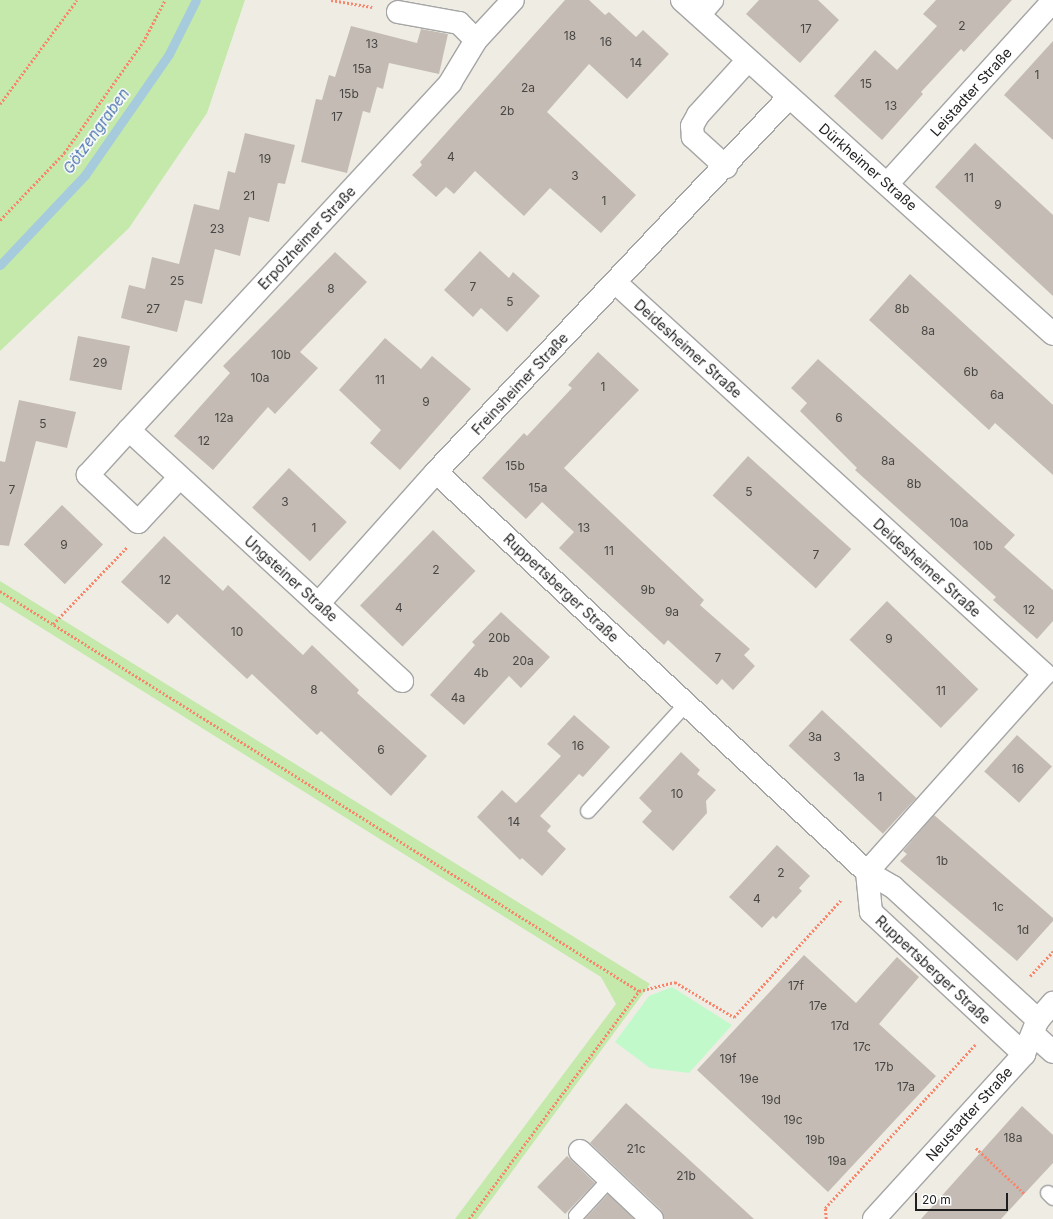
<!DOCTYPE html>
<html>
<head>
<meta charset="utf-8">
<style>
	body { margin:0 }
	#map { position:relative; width:1053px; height:1219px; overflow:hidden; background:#efece4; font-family:Inter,sans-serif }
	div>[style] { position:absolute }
	.grass>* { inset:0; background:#c4e9ab }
	.park>* { inset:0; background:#c2f9cb }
	.stream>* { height:9px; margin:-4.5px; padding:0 4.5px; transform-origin:4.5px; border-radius:4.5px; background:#a5cbdc }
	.building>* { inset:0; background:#c4bcb4; transform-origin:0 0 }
	.path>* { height:2.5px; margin-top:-1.25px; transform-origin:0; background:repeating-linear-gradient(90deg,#f8866c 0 2px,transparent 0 4px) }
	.roads { filter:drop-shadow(1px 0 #a5a5a5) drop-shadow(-1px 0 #a5a5a5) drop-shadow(0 1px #a5a5a5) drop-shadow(0 -1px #a5a5a5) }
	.service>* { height:14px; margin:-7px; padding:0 7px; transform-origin:7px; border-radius:7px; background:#fff }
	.minor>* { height:22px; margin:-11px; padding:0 11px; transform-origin:11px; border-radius:11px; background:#fff }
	span { translate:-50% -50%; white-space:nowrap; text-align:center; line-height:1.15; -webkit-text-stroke:3px #fff; paint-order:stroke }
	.number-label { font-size:12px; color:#484644 }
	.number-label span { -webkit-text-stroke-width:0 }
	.street-label { font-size:14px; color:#1e1e1e }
	.water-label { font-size:15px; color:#4b74ad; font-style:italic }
	.scale { position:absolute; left:915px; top:1193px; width:93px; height:18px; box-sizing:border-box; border:2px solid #1e1e1e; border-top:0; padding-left:5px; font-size:12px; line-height:14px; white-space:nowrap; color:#1e1e1e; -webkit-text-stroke:3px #fff; paint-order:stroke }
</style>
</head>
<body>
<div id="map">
	<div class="grass">
		<i style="clip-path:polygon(0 0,245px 0,207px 113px,129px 228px,0 351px)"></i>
		<i style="clip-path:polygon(0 581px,650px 984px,477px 1219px,455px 1219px,616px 1004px,601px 977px,0 602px)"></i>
	</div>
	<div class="park">
		<i style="clip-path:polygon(672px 987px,732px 1025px,689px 1073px,650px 1068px,615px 1042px,649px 996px)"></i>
	</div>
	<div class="stream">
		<i style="left:0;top:265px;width:124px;rotate:-46.6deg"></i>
		<i style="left:85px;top:175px;width:147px;rotate:-55.2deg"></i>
		<i style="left:169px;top:54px;width:60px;rotate:-63.4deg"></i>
	</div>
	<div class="building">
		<i style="clip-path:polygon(565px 0,589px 0,605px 15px,609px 12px,636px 37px,643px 30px,669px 54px,627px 99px,589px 64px,547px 112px,636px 195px,601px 233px,550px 188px,524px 216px,475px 171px,454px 194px,446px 187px,436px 197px,412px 175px,422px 165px,420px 162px)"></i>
		<i style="clip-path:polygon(759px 0,818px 0,839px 20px,800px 63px,746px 14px)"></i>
		<i style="clip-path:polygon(936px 0,1012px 0,964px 52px,961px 49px,921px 92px,923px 94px,882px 140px,834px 96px,875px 50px,897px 70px,937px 26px,923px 14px)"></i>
		<i style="clip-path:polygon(351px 26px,417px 43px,421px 29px,448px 34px,439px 74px,389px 63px,383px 89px,377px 87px,370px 113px,363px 111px,347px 173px,301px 162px,316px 99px,322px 100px,329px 75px,335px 77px)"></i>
		<i style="clip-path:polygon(1053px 41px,1053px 140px,1004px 95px)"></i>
		<i style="clip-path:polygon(245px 133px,295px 145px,285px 184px,278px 183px,269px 222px,249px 217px,240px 256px,215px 249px,202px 304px,185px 300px,177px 332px,121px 318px,129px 285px,145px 289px,152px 257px,179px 264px,194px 204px,219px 210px,228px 171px,235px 173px)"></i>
		<i style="clip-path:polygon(975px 143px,1053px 215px,1053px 296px,935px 187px)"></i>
		<i style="clip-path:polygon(480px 251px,509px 278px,513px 272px,540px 296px,507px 332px,481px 308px,473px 317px,444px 290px)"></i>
		<i style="clip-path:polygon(335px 252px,367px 282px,300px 352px,318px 368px,275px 414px,268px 407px,213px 470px,174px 436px,230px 373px,223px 366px)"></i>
		<i style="clip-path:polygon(910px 274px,1053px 405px,1053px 475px,995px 423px,989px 430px,869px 320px)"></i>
		<i style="left:78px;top:336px;width:53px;height:45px;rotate:11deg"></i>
		<i style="clip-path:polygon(385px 338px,421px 369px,432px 356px,471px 389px,400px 470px,370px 443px,381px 430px,339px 390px)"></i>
		<i style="clip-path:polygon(598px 352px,639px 390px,564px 468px,704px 600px,700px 605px,750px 649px,744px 655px,755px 666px,733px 690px,722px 679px,717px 685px,668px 640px,664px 645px,559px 548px,574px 532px,542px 502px,526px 519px,482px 478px,524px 433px,527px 436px,572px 388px,568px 385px)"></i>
		<i style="clip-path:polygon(818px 359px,1015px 535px,1004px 547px,1053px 590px,1053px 621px,1037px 639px,993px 600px,996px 597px,855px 470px,857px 468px,800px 411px,807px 403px,791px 388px)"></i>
		<i style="clip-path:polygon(19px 400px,76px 412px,67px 448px,36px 441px,9px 546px,0 545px,0 461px,5px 462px)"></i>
		<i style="left:748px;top:456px;width:139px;height:53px;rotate:42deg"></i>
		<i style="left:289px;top:468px;width:79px;height:54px;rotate:43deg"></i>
		<i style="left:62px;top:505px;width:57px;height:55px;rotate:44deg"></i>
		<i style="left:433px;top:530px;width:59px;height:105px;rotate:44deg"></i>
		<i style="clip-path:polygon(164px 536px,223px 591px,228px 585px,303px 655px,312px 645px,359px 690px,357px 693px,427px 756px,391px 796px,321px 731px,317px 735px,252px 674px,247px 679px,177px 614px,168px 624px,121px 582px)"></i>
		<i style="left:887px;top:601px;width:127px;height:54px;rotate:44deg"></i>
		<i style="clip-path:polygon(501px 612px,550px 657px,521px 688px,509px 676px,464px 725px,430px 695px,475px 645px,472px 642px)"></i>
		<i style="left:822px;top:710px;width:129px;height:49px;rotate:43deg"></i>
		<i style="clip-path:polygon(574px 715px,610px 747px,583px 777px,579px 774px,540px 816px,551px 826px,547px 831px,566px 849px,542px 876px,522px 858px,520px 860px,477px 817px,502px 790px,516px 803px,526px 793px,561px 756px,547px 744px)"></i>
		<i style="left:1017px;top:735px;width:47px;height:49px;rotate:42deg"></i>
		<i style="clip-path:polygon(681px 752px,700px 770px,697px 774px,716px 790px,706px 801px,707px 813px,673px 851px,642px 822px,652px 811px,639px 798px)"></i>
		<i style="clip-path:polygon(934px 815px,1053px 918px,1053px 921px,1017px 961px,900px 861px,907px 854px,903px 851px)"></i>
		<i style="clip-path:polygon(777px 845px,810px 876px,799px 888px,802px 891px,776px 919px,773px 916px,762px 928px,729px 897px)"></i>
		<i style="clip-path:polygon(804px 955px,856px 1003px,897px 957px,919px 977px,879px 1024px,936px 1076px,828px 1192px,697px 1070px)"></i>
		<i style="clip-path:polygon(626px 1103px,684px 1155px,754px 1219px,664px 1219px,661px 1210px,590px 1143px)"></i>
		<i style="clip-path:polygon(1022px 1106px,1053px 1135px,1053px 1163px,1001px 1219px,921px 1219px)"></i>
		<i style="left:567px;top:1156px;width:39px;height:43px;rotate:44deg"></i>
		<i style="clip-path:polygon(608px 1194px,634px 1219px,585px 1219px)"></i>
	</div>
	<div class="path">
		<i style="left:331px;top:0;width:42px;rotate:9.7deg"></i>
		<i style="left:0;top:104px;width:129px;rotate:-53.5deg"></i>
		<i style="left:0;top:220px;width:93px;rotate:-46.3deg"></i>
		<i style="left:64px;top:153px;width:136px;rotate:-54.6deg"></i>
		<i style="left:143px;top:42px;width:47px;rotate:-62.4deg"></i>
		<i style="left:0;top:591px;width:754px;rotate:32.05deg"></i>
		<i style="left:639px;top:991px;width:37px;rotate:-14deg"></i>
		<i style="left:675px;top:982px;width:69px;rotate:30.7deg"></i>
		<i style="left:734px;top:1017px;width:159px;rotate:-47.6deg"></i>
		<i style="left:53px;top:624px;width:107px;rotate:-46.1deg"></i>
		<i style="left:1030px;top:976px;width:34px;rotate:-47deg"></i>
		<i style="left:976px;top:1148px;width:67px;rotate:43.2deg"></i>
		<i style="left:469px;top:1219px;width:284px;rotate:-53.3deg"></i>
		<i style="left:826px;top:1219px;width:11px;rotate:-95deg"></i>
		<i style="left:825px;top:1208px;width:222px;rotate:-47.4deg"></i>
	</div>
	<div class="roads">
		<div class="service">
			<i style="left:588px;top:811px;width:145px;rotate:-47.5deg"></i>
			<i style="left:1048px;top:1193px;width:7px;rotate:45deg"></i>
			<i style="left:576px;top:1216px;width:50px;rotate:-47.4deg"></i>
		</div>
		<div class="minor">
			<i style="left:682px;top:0;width:499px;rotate:42deg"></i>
			<i style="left:398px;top:12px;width:62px;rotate:10.2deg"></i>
			<i style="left:459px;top:23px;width:24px;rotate:45deg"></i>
			<i style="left:699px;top:15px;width:20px;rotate:-49deg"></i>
			<i style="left:726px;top:167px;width:45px;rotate:-137.7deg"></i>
			<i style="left:693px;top:137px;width:11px;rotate:-95deg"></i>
			<i style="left:692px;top:126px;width:13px;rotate:-61deg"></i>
			<i style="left:698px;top:115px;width:74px;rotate:-47.7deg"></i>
			<i style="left:888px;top:183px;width:246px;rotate:-47.8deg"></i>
			<i style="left:616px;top:283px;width:580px;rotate:42.41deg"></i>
			<i style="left:1044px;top:674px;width:266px;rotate:131.8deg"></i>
			<i style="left:129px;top:430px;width:473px;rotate:-47.2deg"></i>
			<i style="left:450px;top:83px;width:50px;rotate:-58.8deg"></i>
			<i style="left:476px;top:40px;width:54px;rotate:-47.2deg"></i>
			<i style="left:436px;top:472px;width:588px;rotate:42.86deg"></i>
			<i style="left:867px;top:872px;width:30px;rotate:30deg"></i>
			<i style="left:893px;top:887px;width:197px;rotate:42.5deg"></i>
			<i style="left:179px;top:478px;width:60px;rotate:133deg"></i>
			<i style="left:138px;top:522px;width:69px;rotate:-136.8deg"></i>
			<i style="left:88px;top:475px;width:61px;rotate:-47.7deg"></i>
			<i style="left:129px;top:430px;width:371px;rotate:42.6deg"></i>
			<i style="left:318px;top:604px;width:177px;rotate:-48.2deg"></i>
			<i style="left:436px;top:472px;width:515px;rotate:-46.73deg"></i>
			<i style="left:867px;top:872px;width:40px;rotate:84.3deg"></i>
			<i style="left:871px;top:912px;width:209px;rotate:42.9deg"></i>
			<i style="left:1033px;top:1034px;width:27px;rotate:42deg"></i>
			<i style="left:580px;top:1151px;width:99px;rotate:43.4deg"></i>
			<i style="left:874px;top:1219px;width:223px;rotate:-47.7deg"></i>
			<i style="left:1024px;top:1054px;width:37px;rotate:-68deg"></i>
			<i style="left:1038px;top:1020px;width:23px;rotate:-49deg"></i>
		</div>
	</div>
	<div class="number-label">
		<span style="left:962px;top:26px">2</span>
		<span style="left:806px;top:29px">17</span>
		<span style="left:570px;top:36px">18</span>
		<span style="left:606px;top:42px">16</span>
		<span style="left:372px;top:44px">13</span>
		<span style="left:636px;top:63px">14</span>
		<span style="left:362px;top:69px">15a</span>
		<span style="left:1037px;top:75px">1</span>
		<span style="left:866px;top:84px">15</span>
		<span style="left:528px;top:88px">2a</span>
		<span style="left:349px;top:94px">15b</span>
		<span style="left:891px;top:106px">13</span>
		<span style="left:507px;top:111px">2b</span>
		<span style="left:337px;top:117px">17</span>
		<span style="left:451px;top:157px">4</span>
		<span style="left:265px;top:159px">19</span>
		<span style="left:575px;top:176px">3</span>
		<span style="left:969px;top:178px">11</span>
		<span style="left:249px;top:196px">21</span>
		<span style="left:604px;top:201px">1</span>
		<span style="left:998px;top:205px">9</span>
		<span style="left:217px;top:229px">23</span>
		<span style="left:177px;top:281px">25</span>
		<span style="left:473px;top:287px">7</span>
		<span style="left:331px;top:289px">8</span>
		<span style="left:510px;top:302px">5</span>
		<span style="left:153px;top:309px">27</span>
		<span style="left:902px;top:309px">8b</span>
		<span style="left:928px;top:331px">8a</span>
		<span style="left:281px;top:355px">10b</span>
		<span style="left:100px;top:363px">29</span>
		<span style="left:971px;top:372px">6b</span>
		<span style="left:260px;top:378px">10a</span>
		<span style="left:380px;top:380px">11</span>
		<span style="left:603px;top:387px">1</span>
		<span style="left:997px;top:395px">6a</span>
		<span style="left:426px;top:402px">9</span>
		<span style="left:224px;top:418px">12a</span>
		<span style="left:839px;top:418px">6</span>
		<span style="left:43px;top:424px">5</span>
		<span style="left:204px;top:441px">12</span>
		<span style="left:888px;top:461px">8a</span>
		<span style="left:515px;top:466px">15b</span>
		<span style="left:914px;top:484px">8b</span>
		<span style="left:538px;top:488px">15a</span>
		<span style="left:12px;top:490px">7</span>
		<span style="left:749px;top:492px">5</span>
		<span style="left:285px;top:502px">3</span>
		<span style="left:959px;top:523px">10a</span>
		<span style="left:314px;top:528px">1</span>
		<span style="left:584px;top:528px">13</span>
		<span style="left:64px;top:545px">9</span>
		<span style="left:983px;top:546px">10b</span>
		<span style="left:609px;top:551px">11</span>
		<span style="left:816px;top:555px">7</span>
		<span style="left:436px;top:570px">2</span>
		<span style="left:165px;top:580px">12</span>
		<span style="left:648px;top:590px">9b</span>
		<span style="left:399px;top:608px">4</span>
		<span style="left:1029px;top:610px">12</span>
		<span style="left:672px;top:612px">9a</span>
		<span style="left:237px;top:632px">10</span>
		<span style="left:499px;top:638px">20b</span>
		<span style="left:889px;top:639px">9</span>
		<span style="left:718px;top:658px">7</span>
		<span style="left:523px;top:661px">20a</span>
		<span style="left:481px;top:673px">4b</span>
		<span style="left:314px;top:690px">8</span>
		<span style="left:941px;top:691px">11</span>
		<span style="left:458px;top:698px">4a</span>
		<span style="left:815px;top:737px">3a</span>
		<span style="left:578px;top:746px">16</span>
		<span style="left:381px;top:750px">6</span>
		<span style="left:837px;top:757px">3</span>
		<span style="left:1018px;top:769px">16</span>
		<span style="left:859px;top:777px">1a</span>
		<span style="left:677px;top:794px">10</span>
		<span style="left:880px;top:797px">1</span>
		<span style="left:514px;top:822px">14</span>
		<span style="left:942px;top:861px">1b</span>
		<span style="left:781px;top:873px">2</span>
		<span style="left:757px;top:899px">4</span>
		<span style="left:998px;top:907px">1c</span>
		<span style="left:1023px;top:930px">1d</span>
		<span style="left:796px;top:986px">17f</span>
		<span style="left:818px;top:1006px">17e</span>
		<span style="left:840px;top:1026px">17d</span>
		<span style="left:862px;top:1047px">17c</span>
		<span style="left:728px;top:1059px">19f</span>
		<span style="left:884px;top:1067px">17b</span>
		<span style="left:749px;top:1079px">19e</span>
		<span style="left:906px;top:1087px">17a</span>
		<span style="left:771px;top:1100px">19d</span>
		<span style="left:793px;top:1120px">19c</span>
		<span style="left:1013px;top:1138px">18a</span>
		<span style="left:815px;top:1140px">19b</span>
		<span style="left:636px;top:1149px">21c</span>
		<span style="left:837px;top:1161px">19a</span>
		<span style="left:686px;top:1176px">21b</span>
	</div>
	<div class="street-label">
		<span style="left:971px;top:92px;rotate:-48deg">Leistadter Straße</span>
		<span style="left:868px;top:167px;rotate:41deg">Dürkheimer Straße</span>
		<span style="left:307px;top:238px;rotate:-47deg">Erpolzheimer Straße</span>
		<span style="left:688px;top:349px;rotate:42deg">Deidesheimer Straße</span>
		<span style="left:520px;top:384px;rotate:-47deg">Freinsheimer Straße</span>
		<span style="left:927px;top:568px;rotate:42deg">Deidesheimer Straße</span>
		<span style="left:291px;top:579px;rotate:42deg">Ungsteiner Straße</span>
		<span style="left:561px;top:588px;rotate:43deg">Ruppertsberger Straße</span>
		<span style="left:933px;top:970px;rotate:43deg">Ruppertsberger Straße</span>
		<span style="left:969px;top:1114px;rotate:-48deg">Neustadter Straße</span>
	</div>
	<div class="water-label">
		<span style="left:96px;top:131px;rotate:-54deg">Götzengraben</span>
	</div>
	<div class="scale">20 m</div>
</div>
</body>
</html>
